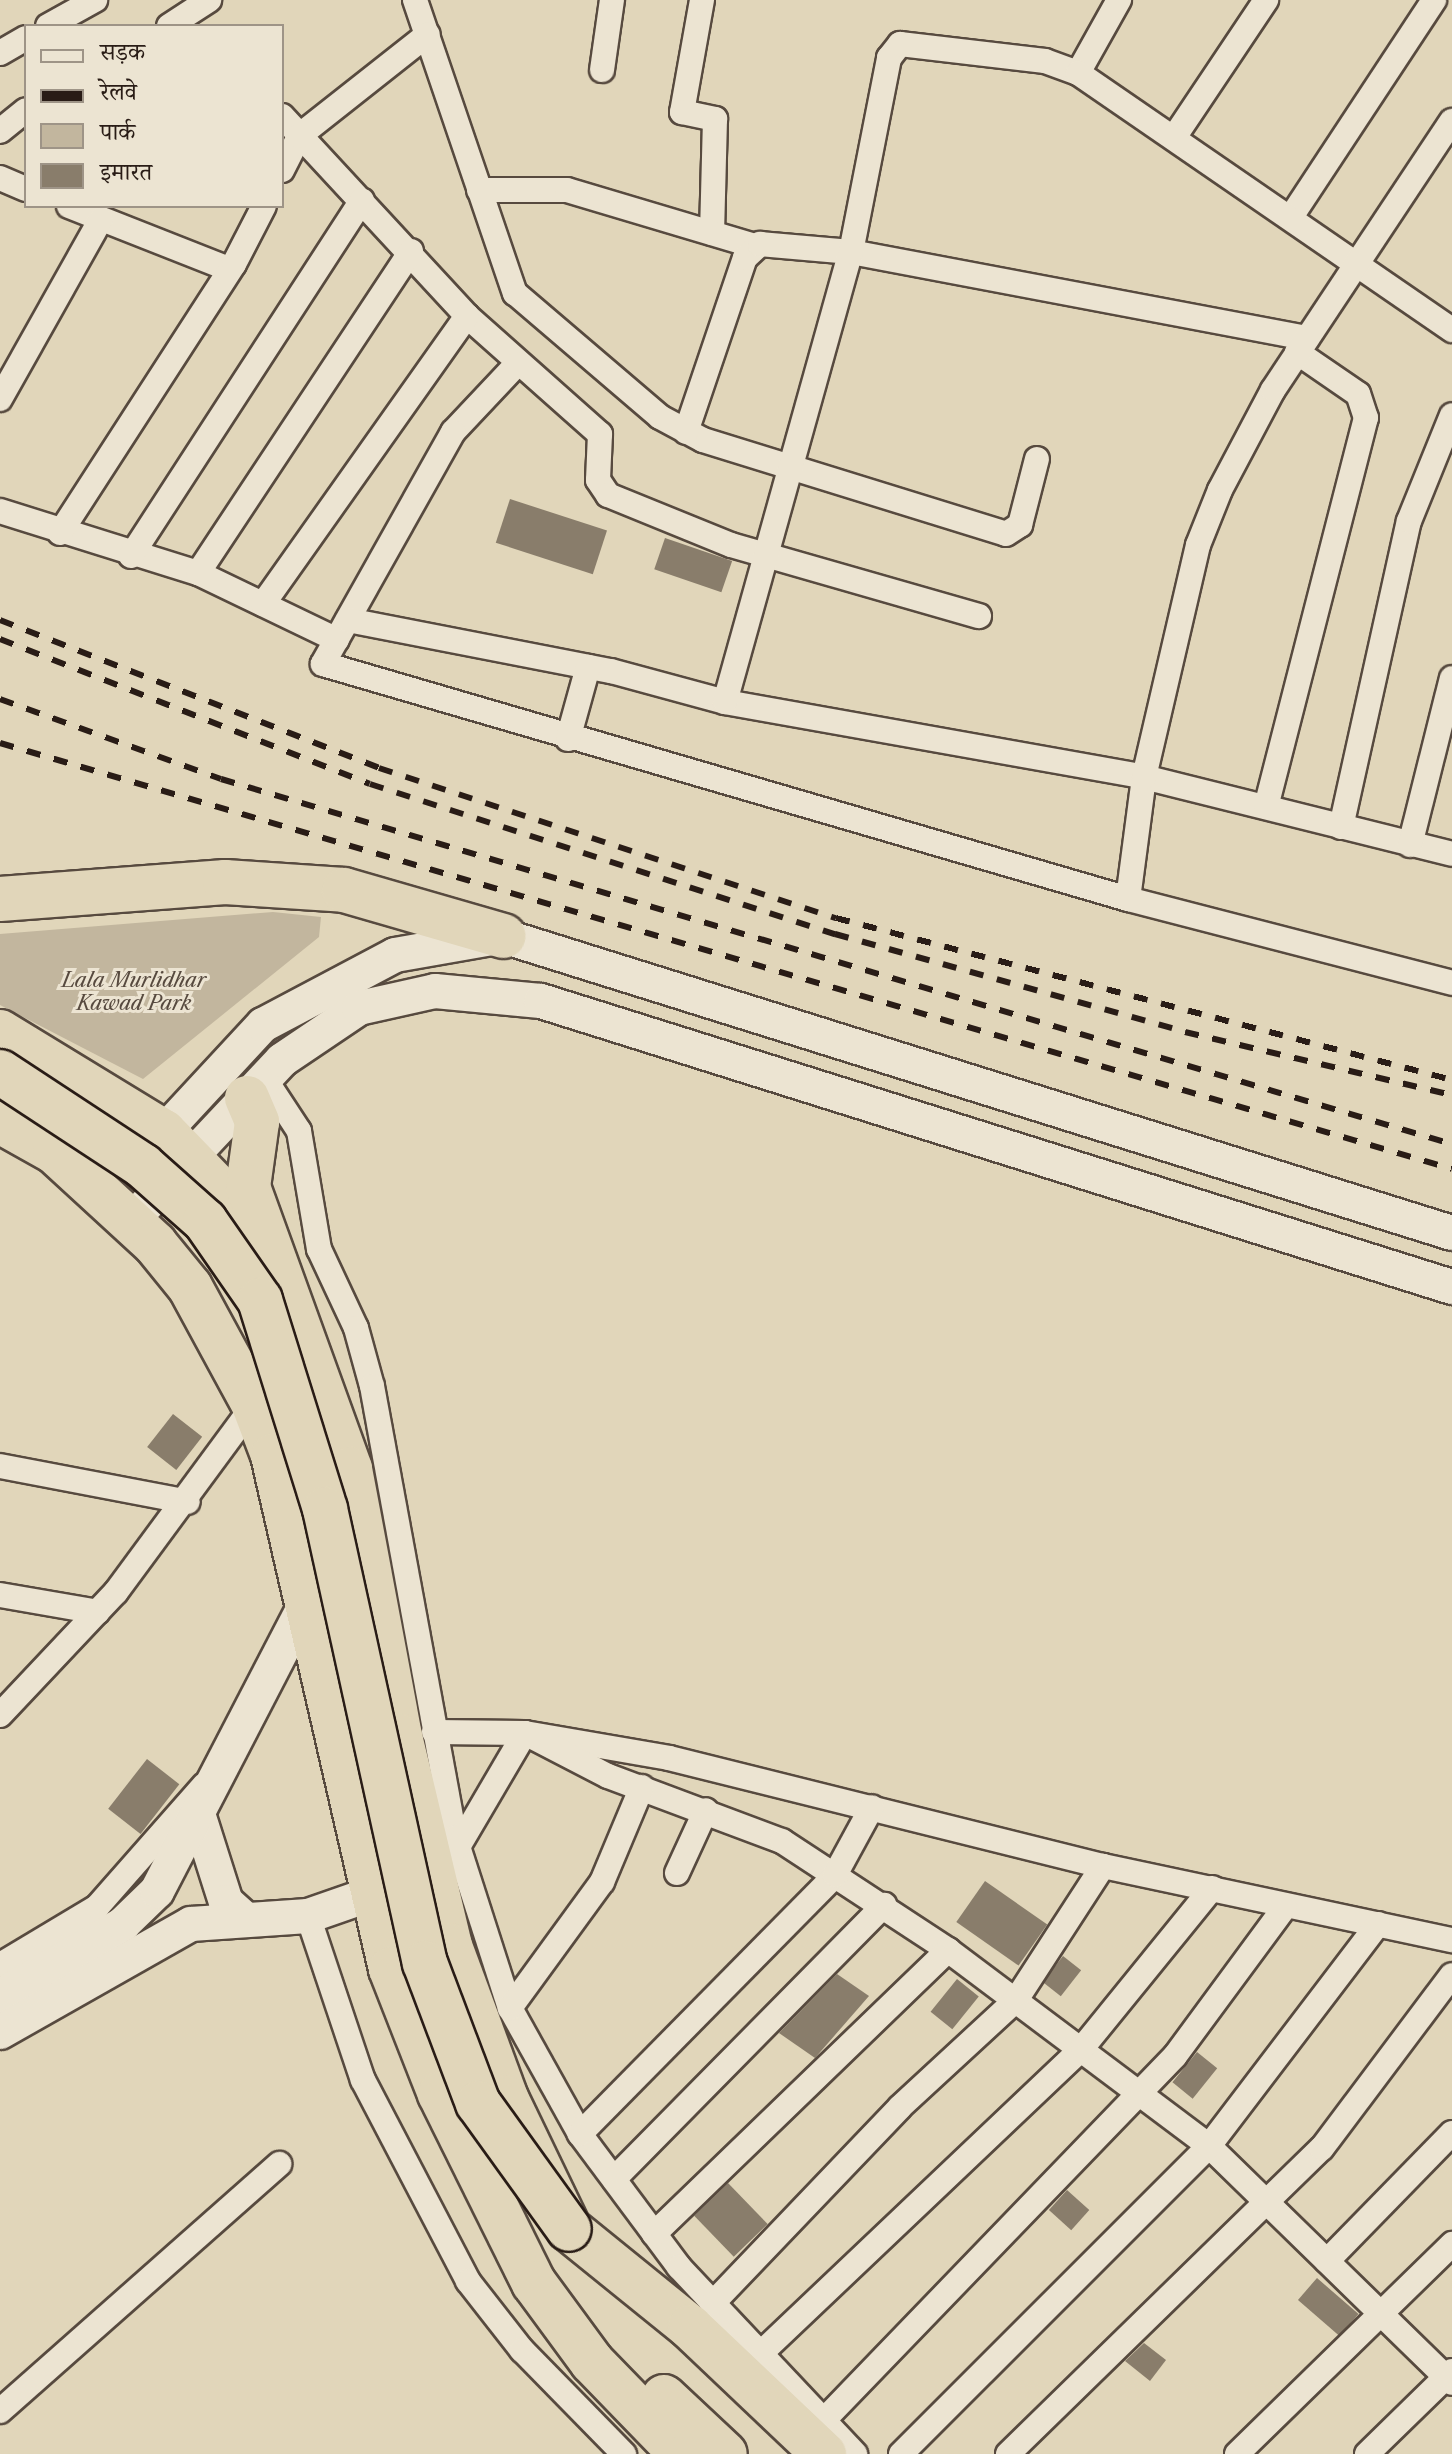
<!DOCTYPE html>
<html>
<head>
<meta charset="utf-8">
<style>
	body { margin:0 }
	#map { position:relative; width:1452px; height:2454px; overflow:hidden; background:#e1d6ba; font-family:"Libre Caslon Text","Noto Serif Devanagari",serif }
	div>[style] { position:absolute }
	.green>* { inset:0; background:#c2b69e }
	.building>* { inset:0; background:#897d6b; transform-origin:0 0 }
	.roads { filter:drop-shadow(2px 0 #574a3f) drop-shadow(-2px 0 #574a3f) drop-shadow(0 2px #574a3f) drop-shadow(0 -2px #574a3f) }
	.street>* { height:24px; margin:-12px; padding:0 12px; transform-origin:12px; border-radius:12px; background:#ece4d2 }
	.secondary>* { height:34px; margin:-17px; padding:0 17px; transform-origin:17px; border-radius:17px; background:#ece4d2 }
	.highway>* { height:44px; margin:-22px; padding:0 22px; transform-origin:22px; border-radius:22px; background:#e1d6ba }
	.rail>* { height:6px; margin-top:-3px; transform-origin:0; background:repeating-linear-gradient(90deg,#291c16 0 14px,transparent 0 28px) }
	.bridges { filter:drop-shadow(2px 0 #291c16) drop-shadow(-2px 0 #291c16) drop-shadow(0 2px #291c16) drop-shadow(0 -2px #291c16) }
	.highway-bridge>* { height:44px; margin:-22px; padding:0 22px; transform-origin:22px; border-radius:22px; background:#e1d6ba }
	span { translate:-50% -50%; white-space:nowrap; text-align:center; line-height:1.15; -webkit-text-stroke:6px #ece4d2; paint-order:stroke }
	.park-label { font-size:20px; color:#574a3f; font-style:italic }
	.legend { position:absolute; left:24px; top:24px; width:260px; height:184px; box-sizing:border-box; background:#ece4d2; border:2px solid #9e9487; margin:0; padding:10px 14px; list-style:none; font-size:24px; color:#291c16 }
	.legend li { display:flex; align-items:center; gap:16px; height:40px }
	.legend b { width:40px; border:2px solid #9e9487 }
</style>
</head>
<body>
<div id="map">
	<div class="green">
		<i style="clip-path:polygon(273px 912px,321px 917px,319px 937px,143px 1079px,0 1005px,0 934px)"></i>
	</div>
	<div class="building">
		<i style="left:510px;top:499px;width:102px;height:46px;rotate:18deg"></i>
		<i style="left:665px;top:538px;width:71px;height:33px;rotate:19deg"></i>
		<i style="left:173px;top:1414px;width:37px;height:42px;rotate:38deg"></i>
		<i style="left:147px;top:1759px;width:41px;height:63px;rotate:38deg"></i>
		<i style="left:985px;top:1881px;width:76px;height:50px;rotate:35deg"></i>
		<i style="left:1063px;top:1956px;width:23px;height:33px;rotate:38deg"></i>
		<i style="clip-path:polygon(837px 1974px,869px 1996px,815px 2058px,779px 2033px)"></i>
		<i style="left:957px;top:1979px;width:28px;height:42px;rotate:39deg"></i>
		<i style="left:1197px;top:2052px;width:26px;height:39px;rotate:39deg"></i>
		<i style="left:728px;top:2183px;width:57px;height:47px;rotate:46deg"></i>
		<i style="left:1067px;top:2190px;width:30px;height:27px;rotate:42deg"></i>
		<i style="left:1317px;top:2278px;width:55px;height:29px;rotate:41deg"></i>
		<i style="clip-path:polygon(1144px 2343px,1166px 2360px,1150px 2381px,1125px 2361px)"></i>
	</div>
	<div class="roads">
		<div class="street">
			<i style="left:415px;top:0;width:310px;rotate:71.2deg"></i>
			<i style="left:515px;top:293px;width:191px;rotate:40.5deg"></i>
			<i style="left:660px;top:417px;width:49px;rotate:28.1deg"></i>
			<i style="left:703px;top:440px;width:317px;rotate:17.2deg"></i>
			<i style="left:1006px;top:534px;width:17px;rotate:-33deg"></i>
			<i style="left:1020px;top:525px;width:68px;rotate:-75.6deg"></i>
			<i style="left:702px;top:0;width:114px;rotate:100.1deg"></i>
			<i style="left:682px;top:112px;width:34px;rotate:12deg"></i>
			<i style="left:715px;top:119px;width:114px;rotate:91.5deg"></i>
			<i style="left:48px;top:26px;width:54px;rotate:-29deg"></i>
			<i style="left:169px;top:26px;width:48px;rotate:-33deg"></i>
			<i style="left:0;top:53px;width:30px;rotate:-30deg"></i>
			<i style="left:602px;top:70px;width:71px;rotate:-81.9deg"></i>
			<i style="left:1078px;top:73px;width:84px;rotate:-60.7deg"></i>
			<i style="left:282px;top:116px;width:272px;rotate:47.2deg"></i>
			<i style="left:467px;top:316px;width:178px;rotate:41.6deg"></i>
			<i style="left:600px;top:434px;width:46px;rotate:92.5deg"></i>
			<i style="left:598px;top:480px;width:18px;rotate:56deg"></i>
			<i style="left:608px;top:495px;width:133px;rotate:22.1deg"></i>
			<i style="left:731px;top:545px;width:258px;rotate:16deg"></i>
			<i style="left:0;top:131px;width:33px;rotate:-39deg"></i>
			<i style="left:1175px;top:136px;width:164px;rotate:-56.2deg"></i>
			<i style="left:282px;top:170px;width:38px;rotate:-63deg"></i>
			<i style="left:299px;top:136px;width:164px;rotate:-38.3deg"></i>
			<i style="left:0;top:178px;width:28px;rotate:23deg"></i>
			<i style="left:479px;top:190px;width:88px"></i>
			<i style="left:567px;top:190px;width:196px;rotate:16.6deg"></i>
			<i style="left:69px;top:206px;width:169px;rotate:21.5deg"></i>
			<i style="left:1291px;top:217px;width:260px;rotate:-56.6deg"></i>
			<i style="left:517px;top:364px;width:93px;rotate:133.3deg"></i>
			<i style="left:453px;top:432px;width:266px;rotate:119.3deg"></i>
			<i style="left:323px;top:664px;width:839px;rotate:16.27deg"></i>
			<i style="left:1128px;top:899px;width:335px;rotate:14.5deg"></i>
			<i style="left:0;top:399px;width:206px;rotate:-60.7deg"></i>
			<i style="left:686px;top:432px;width:184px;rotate:-71.3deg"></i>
			<i style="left:745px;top:258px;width:21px;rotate:-43deg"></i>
			<i style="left:760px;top:244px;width:91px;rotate:5deg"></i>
			<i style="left:851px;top:252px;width:464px;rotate:10.7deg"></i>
			<i style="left:0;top:511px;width:207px;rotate:17.4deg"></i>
			<i style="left:198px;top:573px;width:386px;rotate:-56.5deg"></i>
			<i style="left:60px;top:533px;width:320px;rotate:-57.1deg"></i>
			<i style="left:234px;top:264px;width:65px;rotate:-62.7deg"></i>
			<i style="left:131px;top:556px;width:424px;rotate:-57deg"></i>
			<i style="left:198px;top:573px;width:154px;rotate:25.7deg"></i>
			<i style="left:263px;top:604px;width:353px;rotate:-54.7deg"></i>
			<i style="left:348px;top:620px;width:268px;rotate:11deg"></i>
			<i style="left:611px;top:671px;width:118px;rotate:15.2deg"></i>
			<i style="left:725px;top:702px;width:426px;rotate:10.1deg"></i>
			<i style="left:1144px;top:777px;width:317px;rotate:14deg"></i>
			<i style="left:725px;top:702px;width:467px;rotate:-74.4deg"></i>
			<i style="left:851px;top:252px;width:198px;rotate:-78.9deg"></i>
			<i style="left:889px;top:58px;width:18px;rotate:-52deg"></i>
			<i style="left:900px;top:44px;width:146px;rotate:6.7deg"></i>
			<i style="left:1045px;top:61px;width:35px;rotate:20deg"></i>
			<i style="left:1078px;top:73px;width:454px;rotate:34.5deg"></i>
			<i style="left:568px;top:739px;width:75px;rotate:-74.5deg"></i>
			<i style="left:1266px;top:807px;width:402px;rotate:-75.6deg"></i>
			<i style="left:1366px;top:418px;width:25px;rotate:-108deg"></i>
			<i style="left:1358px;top:394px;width:74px;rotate:-145.5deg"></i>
			<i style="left:1341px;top:827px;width:313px;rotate:-77.5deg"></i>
			<i style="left:1409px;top:521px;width:114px;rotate:-67.9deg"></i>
			<i style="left:1410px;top:845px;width:172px;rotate:-75.9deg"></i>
			<i style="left:1128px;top:899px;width:123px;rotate:-82.5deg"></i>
			<i style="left:1144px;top:777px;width:238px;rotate:-76.9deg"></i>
			<i style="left:1198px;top:545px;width:59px;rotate:-68.2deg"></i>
			<i style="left:1220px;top:490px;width:113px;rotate:-62.1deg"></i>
			<i style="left:1273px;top:390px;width:323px;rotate:-56.4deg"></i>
			<i style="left:265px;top:1079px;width:62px;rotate:56.8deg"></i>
			<i style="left:299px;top:1131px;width:120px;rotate:80.4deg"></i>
			<i style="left:319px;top:1249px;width:87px;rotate:64.9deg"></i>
			<i style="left:356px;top:1328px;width:60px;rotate:74.6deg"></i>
			<i style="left:372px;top:1386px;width:459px;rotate:79.6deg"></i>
			<i style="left:455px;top:1837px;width:180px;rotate:72.2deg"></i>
			<i style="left:510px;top:2008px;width:144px;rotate:60.9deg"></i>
			<i style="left:580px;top:2134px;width:166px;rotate:53.3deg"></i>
			<i style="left:679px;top:2267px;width:257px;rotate:46.7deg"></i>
			<i style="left:0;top:1466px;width:191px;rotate:10.8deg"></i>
			<i style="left:0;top:1595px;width:99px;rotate:9.8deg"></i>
			<i style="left:0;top:1715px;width:169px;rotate:-46.7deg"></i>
			<i style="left:116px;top:1592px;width:232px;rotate:-53.6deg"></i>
			<i style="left:434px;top:1732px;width:91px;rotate:0.6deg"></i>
			<i style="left:525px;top:1733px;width:146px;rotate:9.8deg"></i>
			<i style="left:669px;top:1758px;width:447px;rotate:14deg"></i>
			<i style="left:1103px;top:1866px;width:357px;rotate:12deg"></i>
			<i style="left:458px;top:1847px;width:132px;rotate:-59.6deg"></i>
			<i style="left:525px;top:1733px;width:93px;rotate:27.4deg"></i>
			<i style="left:608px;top:1776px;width:186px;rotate:20.5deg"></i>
			<i style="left:782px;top:1841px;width:199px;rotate:33.3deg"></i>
			<i style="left:948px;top:1950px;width:326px;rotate:36.9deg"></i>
			<i style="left:1209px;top:2146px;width:339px;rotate:44.3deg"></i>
			<i style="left:677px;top:1873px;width:69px;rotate:-65.3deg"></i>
			<i style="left:308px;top:1916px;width:173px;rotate:71.5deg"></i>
			<i style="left:363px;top:2080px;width:227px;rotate:62.4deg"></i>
			<i style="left:468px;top:2281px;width:88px;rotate:52deg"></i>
			<i style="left:522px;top:2350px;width:146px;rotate:45.6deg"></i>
			<i style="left:0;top:1965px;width:113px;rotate:-30.9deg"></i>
			<i style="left:97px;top:1907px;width:162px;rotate:-48.7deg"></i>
			<i style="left:510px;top:2008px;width:156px;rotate:-53.9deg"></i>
			<i style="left:602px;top:1882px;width:103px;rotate:-67.2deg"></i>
			<i style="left:580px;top:2134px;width:363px;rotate:-45.4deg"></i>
			<i style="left:835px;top:1875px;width:77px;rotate:-61.4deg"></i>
			<i style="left:614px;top:2179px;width:385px;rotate:-45.4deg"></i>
			<i style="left:654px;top:2234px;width:409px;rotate:-44deg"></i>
			<i style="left:1327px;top:2261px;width:179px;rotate:-45.7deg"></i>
			<i style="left:712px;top:2304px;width:272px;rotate:-46.3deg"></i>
			<i style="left:900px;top:2107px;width:158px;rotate:-42.7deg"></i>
			<i style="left:1016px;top:2000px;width:160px;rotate:-57deg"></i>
			<i style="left:759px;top:2355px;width:447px;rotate:-43.5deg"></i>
			<i style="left:1083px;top:2047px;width:205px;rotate:-50.9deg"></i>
			<i style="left:0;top:2411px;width:373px;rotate:-41.5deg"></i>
			<i style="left:822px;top:2422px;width:508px;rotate:-46.04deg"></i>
			<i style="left:1175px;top:2056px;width:185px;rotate:-53.6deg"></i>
			<i style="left:901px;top:2454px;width:436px;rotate:-45deg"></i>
			<i style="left:1209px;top:2146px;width:279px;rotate:-52.7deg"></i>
			<i style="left:1008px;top:2454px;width:438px;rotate:-44.3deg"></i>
			<i style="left:1322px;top:2148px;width:216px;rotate:-53.1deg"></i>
			<i style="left:1237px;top:2454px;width:301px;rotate:-44.3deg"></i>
			<i style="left:1367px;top:2454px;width:119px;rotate:-44.3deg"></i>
		</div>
		<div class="secondary">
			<i style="left:149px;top:1148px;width:168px;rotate:-47.2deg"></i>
			<i style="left:263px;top:1025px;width:149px;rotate:-27.9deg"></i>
			<i style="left:395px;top:955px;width:110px;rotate:-10deg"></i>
			<i style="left:503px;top:936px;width:994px;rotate:17.38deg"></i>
			<i style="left:130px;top:1222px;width:222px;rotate:-46.8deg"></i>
			<i style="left:282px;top:1060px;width:93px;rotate:-34deg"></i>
			<i style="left:359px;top:1008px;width:78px;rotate:-12.6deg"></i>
			<i style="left:435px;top:991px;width:106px;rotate:5.4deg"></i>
			<i style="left:541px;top:1001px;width:955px;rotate:17.43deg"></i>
			<i style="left:199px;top:1817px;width:89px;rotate:72.4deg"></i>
			<i style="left:226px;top:1902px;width:25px;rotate:42deg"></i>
			<i style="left:0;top:1996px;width:143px;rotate:-30.3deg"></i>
			<i style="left:123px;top:1924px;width:47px;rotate:-44.1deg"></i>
			<i style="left:157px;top:1891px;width:326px;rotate:-62.6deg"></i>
			<i style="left:0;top:2032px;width:219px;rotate:-29.5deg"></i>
			<i style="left:191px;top:1924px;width:117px;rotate:-3.9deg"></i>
			<i style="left:308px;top:1916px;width:70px;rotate:-19.2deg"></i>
		</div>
		<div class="highway">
			<i style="left:0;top:899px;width:226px;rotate:-4.3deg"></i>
			<i style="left:225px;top:882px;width:119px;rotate:3.8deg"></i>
			<i style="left:344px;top:890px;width:166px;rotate:16.1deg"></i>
			<i style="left:0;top:1032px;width:192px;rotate:31.4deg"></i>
			<i style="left:164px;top:1132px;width:78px;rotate:46deg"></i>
			<i style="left:218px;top:1188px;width:60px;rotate:56.6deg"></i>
			<i style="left:247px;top:1098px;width:26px;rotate:67deg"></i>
			<i style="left:257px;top:1122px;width:66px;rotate:97.9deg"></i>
			<i style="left:248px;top:1187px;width:300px;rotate:70.1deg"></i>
			<i style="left:350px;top:1469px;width:272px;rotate:79.4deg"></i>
			<i style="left:400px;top:1736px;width:216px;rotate:76.6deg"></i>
			<i style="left:450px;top:1946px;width:162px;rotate:69.8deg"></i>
			<i style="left:506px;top:2098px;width:145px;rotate:64.3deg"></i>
			<i style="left:569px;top:2229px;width:156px;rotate:39deg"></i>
			<i style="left:690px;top:2327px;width:185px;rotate:43.5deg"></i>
			<i style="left:0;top:1121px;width:63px;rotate:29.4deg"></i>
			<i style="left:55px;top:1152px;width:136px;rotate:42.6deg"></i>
			<i style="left:155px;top:1244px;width:55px;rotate:50.9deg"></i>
			<i style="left:190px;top:1287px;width:134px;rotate:61.5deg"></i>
			<i style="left:254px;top:1405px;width:53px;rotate:69.2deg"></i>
			<i style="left:273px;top:1455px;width:527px;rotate:77.07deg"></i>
			<i style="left:391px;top:1969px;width:134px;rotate:68.6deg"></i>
			<i style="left:440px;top:2094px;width:211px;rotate:63.6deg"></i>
			<i style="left:534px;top:2283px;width:98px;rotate:53.7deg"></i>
			<i style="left:592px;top:2362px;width:128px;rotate:45.9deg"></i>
			<i style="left:664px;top:2397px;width:83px;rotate:43.1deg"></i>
		</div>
	</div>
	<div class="rail">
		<i style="left:0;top:620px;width:407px;rotate:21.3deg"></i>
		<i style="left:379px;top:768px;width:481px;rotate:18.2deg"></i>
		<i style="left:836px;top:918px;width:637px;rotate:14.73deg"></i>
		<i style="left:0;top:639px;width:397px;rotate:21.4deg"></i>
		<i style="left:370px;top:784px;width:489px;rotate:17.9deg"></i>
		<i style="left:835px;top:934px;width:363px;rotate:15.6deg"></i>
		<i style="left:1185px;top:1032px;width:274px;rotate:13.3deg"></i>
		<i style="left:0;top:699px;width:235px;rotate:19.9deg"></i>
		<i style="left:221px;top:779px;width:1284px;rotate:16.52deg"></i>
		<i style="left:0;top:743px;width:1513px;rotate:16.35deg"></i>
	</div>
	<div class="bridges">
		<div class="highway-bridge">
			<i style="left:0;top:1072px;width:171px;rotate:33.3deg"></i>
			<i style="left:143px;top:1166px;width:83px;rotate:41.6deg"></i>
			<i style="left:205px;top:1221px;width:96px;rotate:55.2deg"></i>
			<i style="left:260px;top:1300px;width:219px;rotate:72.7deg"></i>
			<i style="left:325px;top:1509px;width:465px;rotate:77.6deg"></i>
			<i style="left:425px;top:1963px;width:150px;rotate:69.3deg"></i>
			<i style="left:478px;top:2103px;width:155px;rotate:54.2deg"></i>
		</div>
	</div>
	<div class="park-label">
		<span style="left:134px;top:992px">Lala Murlidhar<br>Kawad Park</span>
	</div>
	<ul class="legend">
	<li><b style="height:10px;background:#ece4d2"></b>सड़क</li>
	<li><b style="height:10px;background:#291c16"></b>रेलवे</li>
	<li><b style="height:22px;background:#c2b69e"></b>पार्क</li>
	<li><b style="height:22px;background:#897d6b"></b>इमारत</li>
	</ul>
</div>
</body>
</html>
